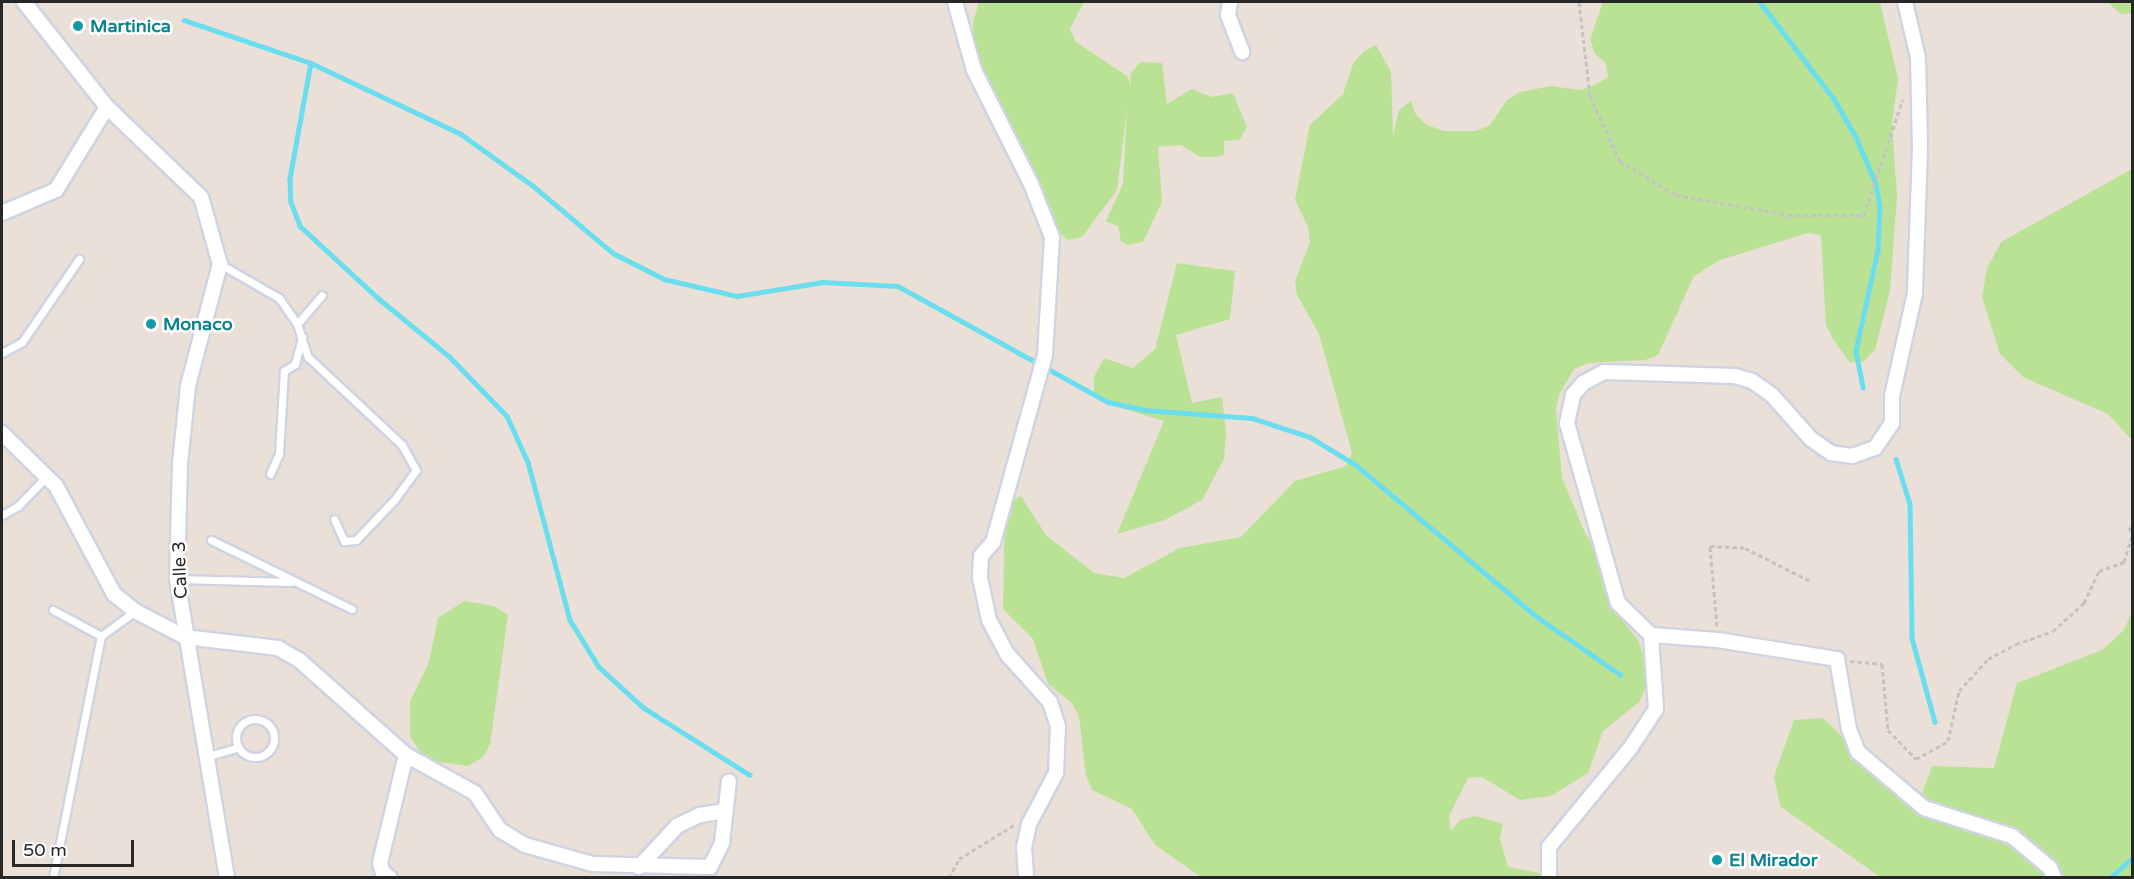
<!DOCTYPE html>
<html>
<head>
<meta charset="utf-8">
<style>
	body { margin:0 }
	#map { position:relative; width:2134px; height:879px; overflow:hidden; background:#eae0d8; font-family:"Varela Round",sans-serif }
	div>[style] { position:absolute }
	.green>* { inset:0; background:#bae294 }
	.stream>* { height:4.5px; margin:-2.25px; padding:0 2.25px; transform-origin:2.25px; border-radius:2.25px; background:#6adeee }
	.path>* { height:3px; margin-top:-1.5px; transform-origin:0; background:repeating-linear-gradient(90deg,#c3c3c3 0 4.5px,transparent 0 7.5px) }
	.roads { filter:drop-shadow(2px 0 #ced4e1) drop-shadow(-2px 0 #ced4e1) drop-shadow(0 2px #ced4e1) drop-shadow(0 -2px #ced4e1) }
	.lane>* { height:7px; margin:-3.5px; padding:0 3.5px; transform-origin:3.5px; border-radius:3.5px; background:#fff }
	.lane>.ring { margin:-3.5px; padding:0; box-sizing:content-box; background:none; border:7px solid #fff; border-radius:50% }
	.street>* { height:14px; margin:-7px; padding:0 7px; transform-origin:7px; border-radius:7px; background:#fff }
	.dots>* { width:16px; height:16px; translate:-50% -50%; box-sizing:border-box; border:3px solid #fff; border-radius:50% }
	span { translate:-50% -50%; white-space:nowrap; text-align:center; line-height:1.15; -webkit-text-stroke:5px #fff; paint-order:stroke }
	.culture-label { font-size:18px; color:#0d838f; font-weight:700 }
	.left { translate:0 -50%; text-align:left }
	.street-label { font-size:18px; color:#272727 }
	.frame { position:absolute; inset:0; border:3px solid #272727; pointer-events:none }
	.scale { position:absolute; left:12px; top:840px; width:122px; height:27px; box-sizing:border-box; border:3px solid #272727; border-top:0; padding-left:8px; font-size:18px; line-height:21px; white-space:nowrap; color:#272727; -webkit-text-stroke:4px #fff; paint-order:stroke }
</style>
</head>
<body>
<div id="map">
	<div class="green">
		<i style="clip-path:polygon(979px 2px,1084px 2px,1070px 29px,1076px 42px,1127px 76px,1131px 87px,1130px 75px,1140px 62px,1162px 63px,1167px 104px,1192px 89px,1211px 97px,1233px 93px,1247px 127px,1240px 140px,1224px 141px,1224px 154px,1217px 157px,1200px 157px,1181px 145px,1158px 147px,1162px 202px,1143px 242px,1128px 245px,1121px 241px,1118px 226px,1106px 221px,1123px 184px,1127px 109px,1117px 190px,1082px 237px,1067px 240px,1028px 197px,1006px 143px,1000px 137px,996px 109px,974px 51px,973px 22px)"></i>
		<i style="clip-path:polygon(1603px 2px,1880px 2px,1898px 79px,1892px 124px,1897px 196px,1890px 291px,1875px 350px,1864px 361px,1850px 363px,1833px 339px,1826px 325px,1821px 235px,1808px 233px,1720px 260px,1694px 276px,1658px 355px,1645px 360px,1588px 363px,1574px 369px,1559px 395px,1556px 410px,1562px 478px,1585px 533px,1601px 559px,1608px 603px,1638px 640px,1651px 677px,1639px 702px,1603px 731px,1588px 773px,1551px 796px,1520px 800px,1482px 777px,1468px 778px,1449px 816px,1451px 831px,1460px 820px,1475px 816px,1503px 824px,1500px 839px,1508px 867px,1539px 873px,1541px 877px,1201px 877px,1155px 845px,1132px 809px,1092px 790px,1086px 776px,1079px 717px,1072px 703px,1048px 684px,1033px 639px,1003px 609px,1005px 505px,1021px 496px,1046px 535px,1094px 573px,1124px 578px,1180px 548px,1241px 537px,1295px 481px,1346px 466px,1352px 453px,1319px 334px,1297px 295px,1295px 281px,1310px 242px,1308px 227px,1295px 200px,1310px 125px,1343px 94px,1353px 64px,1363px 52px,1376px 45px,1391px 72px,1393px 136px,1399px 110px,1411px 101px,1416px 115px,1427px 125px,1444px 131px,1476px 131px,1490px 125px,1507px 100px,1520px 92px,1551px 86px,1580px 90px,1595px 85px,1608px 77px,1606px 63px,1595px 54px,1590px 39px)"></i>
		<i style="clip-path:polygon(2107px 2px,2132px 2px,2132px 13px,2121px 14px)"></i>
		<i style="clip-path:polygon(2132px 169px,2132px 440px,2108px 414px,2023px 377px,2000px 354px,1982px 297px,1987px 268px,2001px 242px)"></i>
		<i style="clip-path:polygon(1177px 263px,1235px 271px,1230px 319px,1176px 335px,1192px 403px,1222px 397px,1226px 433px,1224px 459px,1202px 500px,1165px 520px,1117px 534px,1164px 421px,1101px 402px,1094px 392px,1094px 377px,1104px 358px,1133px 368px,1155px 349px)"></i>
		<i style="clip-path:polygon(464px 601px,494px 606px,508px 615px,490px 745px,482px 758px,468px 766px,425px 760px,410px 736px,410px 702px,429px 662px,438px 618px)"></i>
		<i style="clip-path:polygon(2132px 612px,2132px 877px,1880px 877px,1780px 806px,1774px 776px,1794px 720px,1823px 718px,1890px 783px,1922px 794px,1932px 766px,1994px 768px,2017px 683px,2102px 650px,2124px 630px)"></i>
	</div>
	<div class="stream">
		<i style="left:1760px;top:2px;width:122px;rotate:52.7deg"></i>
		<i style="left:1834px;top:99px;width:44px;rotate:59.9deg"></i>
		<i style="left:1856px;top:137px;width:51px;rotate:66.9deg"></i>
		<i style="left:1876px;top:184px;width:23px;rotate:80deg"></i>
		<i style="left:1880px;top:207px;width:43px;rotate:92.7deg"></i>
		<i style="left:1878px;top:250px;width:103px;rotate:102.3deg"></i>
		<i style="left:1856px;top:351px;width:37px;rotate:79deg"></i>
		<i style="left:184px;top:20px;width:134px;rotate:18.7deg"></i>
		<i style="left:311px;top:63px;width:118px;rotate:100.3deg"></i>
		<i style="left:290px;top:179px;width:23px;rotate:88deg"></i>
		<i style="left:291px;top:202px;width:26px;rotate:69deg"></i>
		<i style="left:300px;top:226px;width:106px;rotate:42.7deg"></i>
		<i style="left:378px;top:298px;width:93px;rotate:39.3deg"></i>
		<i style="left:450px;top:357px;width:82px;rotate:46deg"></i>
		<i style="left:507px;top:416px;width:51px;rotate:65.5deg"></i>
		<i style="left:528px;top:462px;width:163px;rotate:75.1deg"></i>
		<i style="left:570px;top:620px;width:55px;rotate:58.3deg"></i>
		<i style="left:599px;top:667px;width:61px;rotate:42.3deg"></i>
		<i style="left:644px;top:708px;width:125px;rotate:32.3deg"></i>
		<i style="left:311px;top:63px;width:166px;rotate:25.3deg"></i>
		<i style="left:461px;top:134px;width:87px;rotate:35.7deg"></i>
		<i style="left:532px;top:185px;width:106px;rotate:40deg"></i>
		<i style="left:613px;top:253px;width:57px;rotate:27deg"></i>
		<i style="left:664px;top:279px;width:75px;rotate:13.1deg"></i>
		<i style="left:737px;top:296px;width:87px;rotate:-9.2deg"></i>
		<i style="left:823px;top:282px;width:75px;rotate:3.1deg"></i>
		<i style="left:898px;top:286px;width:240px;rotate:28.9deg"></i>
		<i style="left:1108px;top:402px;width:38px;rotate:12deg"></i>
		<i style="left:1145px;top:410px;width:107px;rotate:4.3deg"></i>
		<i style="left:1252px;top:418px;width:61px;rotate:18.1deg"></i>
		<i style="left:1310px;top:437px;width:54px;rotate:31.3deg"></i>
		<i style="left:1356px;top:465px;width:235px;rotate:40deg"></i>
		<i style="left:1536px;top:616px;width:103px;rotate:34.8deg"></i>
		<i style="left:1896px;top:459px;width:47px;rotate:72.7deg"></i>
		<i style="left:1910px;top:504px;width:134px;rotate:89.1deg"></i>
		<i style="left:1912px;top:638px;width:87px;rotate:74.7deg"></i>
		<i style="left:2110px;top:878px;width:30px;rotate:-42deg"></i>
	</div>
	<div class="path">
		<i style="left:1579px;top:2px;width:95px;rotate:83.3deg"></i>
		<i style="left:1590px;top:96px;width:72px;rotate:65.2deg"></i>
		<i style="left:1620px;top:161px;width:66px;rotate:31.3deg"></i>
		<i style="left:1676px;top:195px;width:115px;rotate:10deg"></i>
		<i style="left:1789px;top:215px;width:75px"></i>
		<i style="left:1864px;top:215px;width:122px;rotate:-71.4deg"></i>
		<i style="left:2129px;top:527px;width:7px;rotate:63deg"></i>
		<i style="left:1717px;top:626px;width:80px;rotate:-95deg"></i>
		<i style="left:1710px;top:546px;width:35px;rotate:3deg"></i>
		<i style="left:1745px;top:548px;width:75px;rotate:26.9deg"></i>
		<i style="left:1850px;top:661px;width:32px;rotate:5deg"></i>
		<i style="left:1882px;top:664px;width:66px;rotate:84.8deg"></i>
		<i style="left:1888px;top:730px;width:40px;rotate:46deg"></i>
		<i style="left:1916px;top:759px;width:37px;rotate:-29deg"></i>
		<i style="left:1948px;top:741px;width:51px;rotate:-77.6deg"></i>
		<i style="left:1959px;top:691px;width:43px;rotate:-47.8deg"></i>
		<i style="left:1988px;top:659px;width:32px;rotate:-28deg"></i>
		<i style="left:2016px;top:644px;width:39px;rotate:-19deg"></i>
		<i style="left:2053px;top:631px;width:42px;rotate:-42.1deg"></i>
		<i style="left:2084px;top:603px;width:35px;rotate:-65deg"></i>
		<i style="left:2099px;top:571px;width:27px;rotate:-20deg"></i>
		<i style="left:2124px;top:562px;width:27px;rotate:-73deg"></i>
		<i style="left:949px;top:878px;width:21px;rotate:-62deg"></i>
		<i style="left:959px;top:859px;width:65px;rotate:-31.7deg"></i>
	</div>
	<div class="roads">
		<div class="lane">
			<i style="left:220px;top:264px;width:68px;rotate:30deg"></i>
			<i style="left:279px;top:298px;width:32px;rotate:55deg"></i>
			<i style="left:297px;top:324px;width:35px;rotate:72deg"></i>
			<i style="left:308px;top:357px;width:129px;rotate:43.1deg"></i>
			<i style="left:402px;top:445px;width:29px;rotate:61deg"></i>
			<i style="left:416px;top:470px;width:37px;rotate:126deg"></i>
			<i style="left:394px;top:500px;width:55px;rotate:133.5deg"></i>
			<i style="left:356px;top:540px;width:12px;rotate:175deg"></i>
			<i style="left:344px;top:541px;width:24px;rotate:-114deg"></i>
			<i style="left:297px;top:324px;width:38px;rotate:-49deg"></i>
			<i style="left:2px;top:353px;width:23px;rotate:-29deg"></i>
			<i style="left:22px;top:342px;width:101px;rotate:-55.5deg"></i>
			<i style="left:270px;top:474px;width:22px;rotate:-66deg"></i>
			<i style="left:279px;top:454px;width:83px;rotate:-86.6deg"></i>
			<i style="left:284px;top:371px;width:13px;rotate:-32deg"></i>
			<i style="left:295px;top:364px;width:28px;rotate:-75deg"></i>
			<i style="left:2px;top:515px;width:18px;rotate:-29deg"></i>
			<i style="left:18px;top:506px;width:42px;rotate:-46deg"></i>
			<i style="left:211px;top:540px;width:157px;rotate:26.1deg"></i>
			<i style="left:177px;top:579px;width:114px;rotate:1.5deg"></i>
			<i style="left:53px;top:610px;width:55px;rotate:28.4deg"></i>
			<i class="ring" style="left:236px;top:719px;width:31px;height:31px"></i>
			<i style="left:205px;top:757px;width:33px;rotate:-16deg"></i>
			<i style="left:53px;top:878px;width:247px;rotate:-78.8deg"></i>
			<i style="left:101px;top:636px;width:42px;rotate:-36.3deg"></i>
		</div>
		<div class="street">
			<i style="left:24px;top:2px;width:134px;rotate:51.7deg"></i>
			<i style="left:107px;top:107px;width:130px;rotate:43.8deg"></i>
			<i style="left:201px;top:197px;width:70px;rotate:74.2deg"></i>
			<i style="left:220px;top:264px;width:126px;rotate:104.7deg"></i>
			<i style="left:188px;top:386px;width:77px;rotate:95.9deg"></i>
			<i style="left:180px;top:463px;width:116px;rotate:91.5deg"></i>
			<i style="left:177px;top:579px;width:303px;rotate:80.5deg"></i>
			<i style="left:955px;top:2px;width:71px;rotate:74.4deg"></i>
			<i style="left:974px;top:70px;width:127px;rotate:63.4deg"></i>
			<i style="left:1031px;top:184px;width:57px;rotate:68.4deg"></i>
			<i style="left:1052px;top:237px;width:118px;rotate:93.4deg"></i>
			<i style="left:1045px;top:355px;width:194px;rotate:105.5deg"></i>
			<i style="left:993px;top:542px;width:18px;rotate:131deg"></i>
			<i style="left:981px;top:556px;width:22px;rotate:93deg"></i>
			<i style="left:980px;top:578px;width:43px;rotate:77.9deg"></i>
			<i style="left:989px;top:620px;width:40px;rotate:62deg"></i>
			<i style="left:1008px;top:655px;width:63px;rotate:48.2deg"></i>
			<i style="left:1050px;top:702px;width:25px;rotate:72deg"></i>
			<i style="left:1058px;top:726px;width:47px;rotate:92.4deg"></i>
			<i style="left:1056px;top:773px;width:58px;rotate:117.9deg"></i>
			<i style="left:1029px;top:824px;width:24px;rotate:102deg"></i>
			<i style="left:1024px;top:847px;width:31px;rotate:86deg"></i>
			<i style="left:1230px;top:2px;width:13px;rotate:99deg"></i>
			<i style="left:1228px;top:15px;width:40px;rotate:69deg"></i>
			<i style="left:1905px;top:2px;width:57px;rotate:76.9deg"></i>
			<i style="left:1918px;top:58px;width:90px;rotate:88.7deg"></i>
			<i style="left:1920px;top:148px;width:145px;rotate:92deg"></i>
			<i style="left:1915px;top:293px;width:106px;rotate:102.6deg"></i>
			<i style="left:1892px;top:396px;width:27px;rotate:90deg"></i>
			<i style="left:1892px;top:423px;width:30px;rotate:124deg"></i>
			<i style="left:1875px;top:448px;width:24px;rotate:161deg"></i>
			<i style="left:1852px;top:456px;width:21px;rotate:-172deg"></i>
			<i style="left:1831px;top:453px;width:24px;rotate:-145deg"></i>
			<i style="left:1811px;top:439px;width:59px;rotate:-131.6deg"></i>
			<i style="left:1772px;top:395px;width:24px;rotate:-145deg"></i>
			<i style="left:1752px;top:381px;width:18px;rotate:-164deg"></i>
			<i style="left:1735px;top:376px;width:131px;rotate:-178.3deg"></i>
			<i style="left:1604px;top:372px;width:24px;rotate:152deg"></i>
			<i style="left:1583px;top:383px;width:16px;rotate:130deg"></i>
			<i style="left:1573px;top:395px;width:29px;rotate:102deg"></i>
			<i style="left:1567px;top:423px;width:187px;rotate:74.2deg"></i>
			<i style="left:1618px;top:603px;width:46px;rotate:44.1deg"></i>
			<i style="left:1651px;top:635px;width:67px;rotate:4.3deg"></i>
			<i style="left:1718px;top:640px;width:121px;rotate:9.1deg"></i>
			<i style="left:1837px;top:659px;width:71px;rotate:80.3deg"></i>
			<i style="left:1849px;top:729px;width:25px;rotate:69deg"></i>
			<i style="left:1858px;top:752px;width:87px;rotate:40.3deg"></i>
			<i style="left:1924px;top:808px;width:92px;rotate:17.7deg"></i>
			<i style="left:2012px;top:836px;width:50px;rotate:40.1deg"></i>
			<i style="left:2050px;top:868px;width:11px;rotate:68deg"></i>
			<i style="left:2px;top:213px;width:59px;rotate:-23.1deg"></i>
			<i style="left:56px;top:190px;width:97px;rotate:-58.4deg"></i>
			<i style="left:2px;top:433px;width:76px;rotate:44.5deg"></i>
			<i style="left:56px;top:486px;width:123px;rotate:61.8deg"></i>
			<i style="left:114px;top:594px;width:27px;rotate:39deg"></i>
			<i style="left:135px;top:611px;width:56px;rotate:27.5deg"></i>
			<i style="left:185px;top:637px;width:94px;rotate:6.7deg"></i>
			<i style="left:278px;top:648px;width:24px;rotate:30deg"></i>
			<i style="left:299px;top:660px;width:143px;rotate:41.6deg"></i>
			<i style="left:406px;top:755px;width:79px;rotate:28.8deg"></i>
			<i style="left:475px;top:793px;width:45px;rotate:56deg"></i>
			<i style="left:500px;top:830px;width:29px;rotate:31deg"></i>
			<i style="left:525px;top:845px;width:70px;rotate:15.8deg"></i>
			<i style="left:592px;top:864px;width:118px;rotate:1.5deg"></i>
			<i style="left:710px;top:867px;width:27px;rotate:-63deg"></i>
			<i style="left:722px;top:843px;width:62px;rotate:-83.6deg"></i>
			<i style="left:639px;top:867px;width:56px;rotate:-47.2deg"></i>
			<i style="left:677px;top:826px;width:25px;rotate:-26deg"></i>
			<i style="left:700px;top:815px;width:26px;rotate:-9deg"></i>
			<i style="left:390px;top:878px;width:9px;rotate:-144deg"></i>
			<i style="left:383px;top:873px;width:10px;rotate:-107deg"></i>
			<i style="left:380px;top:863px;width:111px;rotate:-76.5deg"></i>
			<i style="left:1549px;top:878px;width:31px;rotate:-90deg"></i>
			<i style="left:1549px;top:847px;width:129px;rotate:-50.6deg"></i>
			<i style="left:1631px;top:747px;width:45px;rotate:-56.7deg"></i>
			<i style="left:1656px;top:709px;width:74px;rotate:-93.9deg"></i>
		</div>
	</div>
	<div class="dots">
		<i style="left:78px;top:26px;background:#0f9aa8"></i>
		<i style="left:151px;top:324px;background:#0f9aa8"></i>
		<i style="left:1717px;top:860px;background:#0f9aa8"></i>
	</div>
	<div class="culture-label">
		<span class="left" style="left:90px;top:26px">Martinica</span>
		<span class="left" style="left:163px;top:324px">Monaco</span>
		<span class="left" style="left:1729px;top:860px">El Mirador</span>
	</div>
	<div class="street-label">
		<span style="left:180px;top:570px;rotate:-92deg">Calle 3</span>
	</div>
	<div class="frame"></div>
	<div class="scale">50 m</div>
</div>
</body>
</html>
